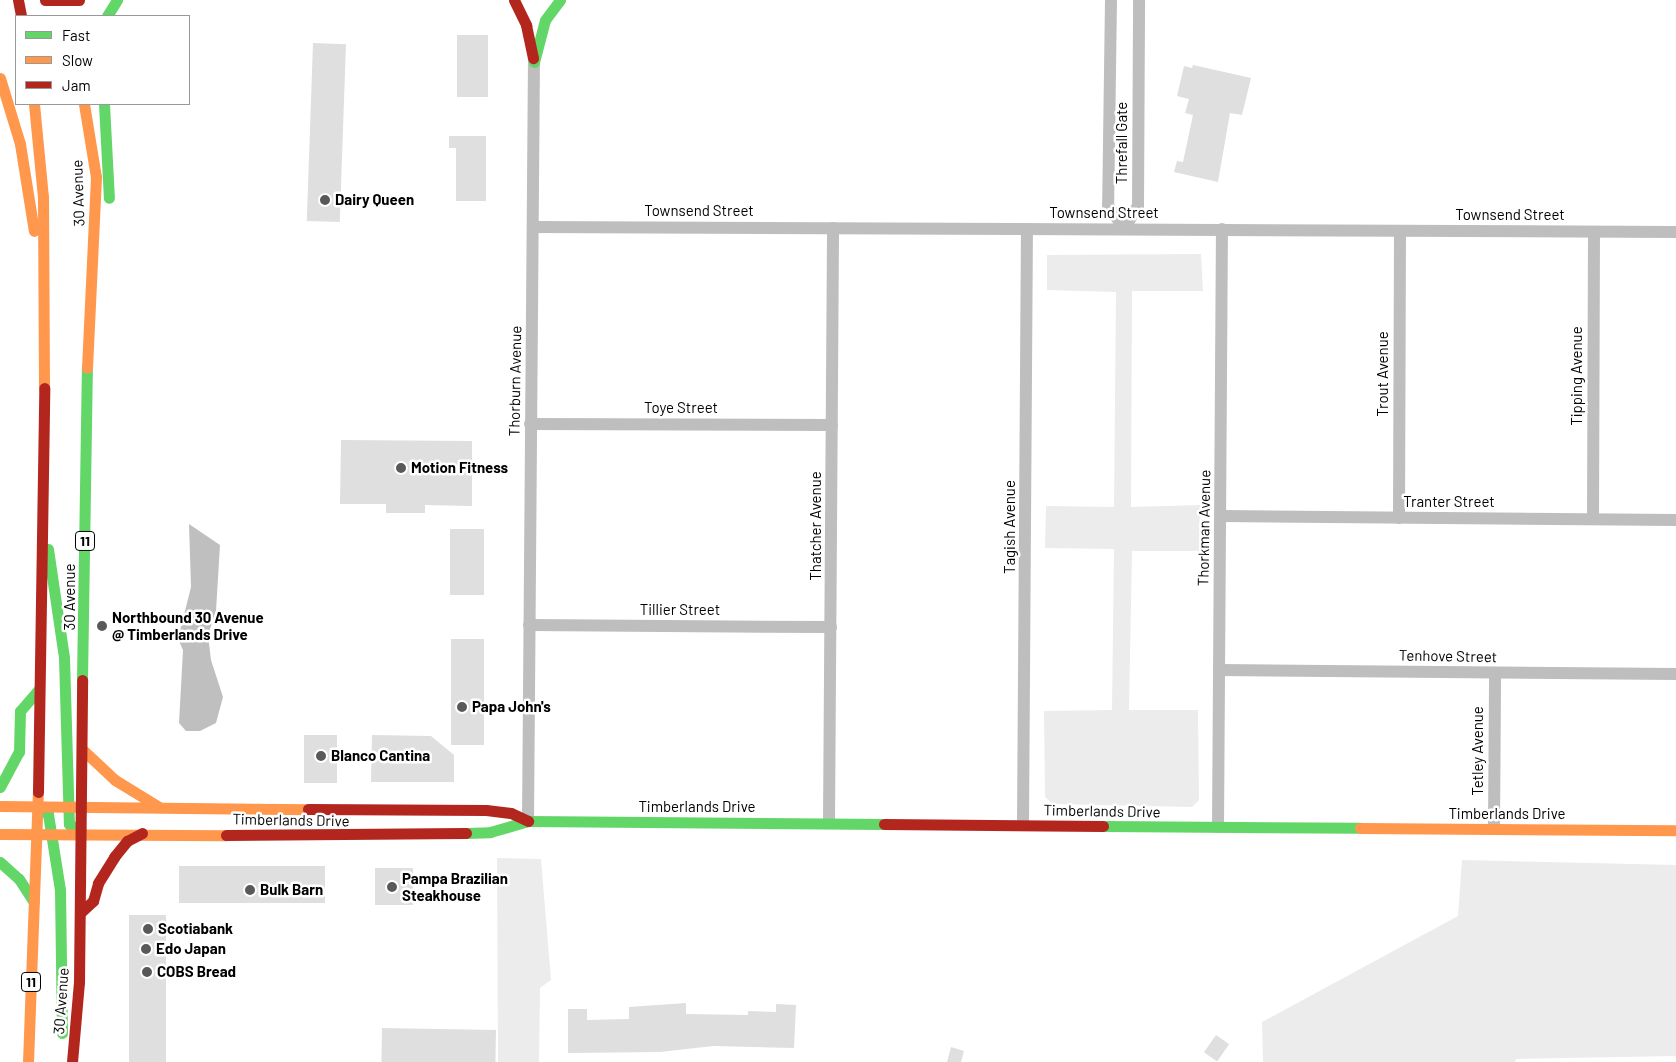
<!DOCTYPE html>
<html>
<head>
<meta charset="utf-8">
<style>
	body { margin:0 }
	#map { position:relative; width:1676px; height:1062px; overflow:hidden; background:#fff; font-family:Barlow,sans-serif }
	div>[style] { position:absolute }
	.green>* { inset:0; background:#ececec }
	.water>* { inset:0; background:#bfbfbf }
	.building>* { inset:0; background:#dfdfdf; transform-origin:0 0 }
	.street>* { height:12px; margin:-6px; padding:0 6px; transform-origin:6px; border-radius:6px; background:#bebebe }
	.fast>* { height:11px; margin:-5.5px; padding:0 5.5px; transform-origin:5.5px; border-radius:5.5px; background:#63d668 }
	.slow>* { height:11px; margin:-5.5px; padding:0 5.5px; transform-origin:5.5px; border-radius:5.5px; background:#ff974d }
	.jam>* { height:11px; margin:-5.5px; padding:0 5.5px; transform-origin:5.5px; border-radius:5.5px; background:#b3261e }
	.dots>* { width:14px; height:14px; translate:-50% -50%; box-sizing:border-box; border:2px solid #fff; border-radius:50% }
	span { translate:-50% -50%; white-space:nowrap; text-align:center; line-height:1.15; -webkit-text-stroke:5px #fff; paint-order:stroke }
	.shield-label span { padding:1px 4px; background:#fff; border:1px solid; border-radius:4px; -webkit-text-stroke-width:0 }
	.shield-label { font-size:14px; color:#000; font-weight:700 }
	.street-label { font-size:15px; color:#000 }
	.poi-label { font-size:15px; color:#000; font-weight:700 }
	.left { translate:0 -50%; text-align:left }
	.legend { position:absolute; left:15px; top:15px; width:175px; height:90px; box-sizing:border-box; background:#fff; border:1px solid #999; margin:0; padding:6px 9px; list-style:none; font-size:15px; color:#000 }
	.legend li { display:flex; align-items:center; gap:10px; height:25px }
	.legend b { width:25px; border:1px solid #999 }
</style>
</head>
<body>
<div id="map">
	<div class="green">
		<i style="clip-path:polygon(1201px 254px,1203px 291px,1132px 291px,1131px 507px,1200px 505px,1199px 551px,1132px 551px,1129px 710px,1198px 710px,1199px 800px,1192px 807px,1053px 804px,1045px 797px,1044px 711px,1112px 710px,1114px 549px,1045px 548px,1046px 506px,1114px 507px,1116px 292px,1047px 290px,1047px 255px)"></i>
		<i style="clip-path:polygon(497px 858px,541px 859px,551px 980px,540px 988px,539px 1062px,498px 1062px)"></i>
		<i style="clip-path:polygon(1462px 860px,1676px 865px,1676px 1056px,1516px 1059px,1515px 1062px,1263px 1062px,1262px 1022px,1458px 916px)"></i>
	</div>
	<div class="water">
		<i style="clip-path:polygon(189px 524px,220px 545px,216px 611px,208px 635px,211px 660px,223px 697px,216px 723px,200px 731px,186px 731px,179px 723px,183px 650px,178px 639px,191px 587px)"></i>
	</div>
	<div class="building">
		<i style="left:457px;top:35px;width:31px;height:62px"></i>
		<i style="left:313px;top:43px;width:33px;height:178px;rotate:2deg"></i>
		<i style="clip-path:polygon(1193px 65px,1251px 78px,1242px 115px,1230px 113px,1218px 182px,1174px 172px,1177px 161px,1183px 162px,1193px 115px,1185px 113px,1189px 99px,1177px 96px,1184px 66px,1192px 68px)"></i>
		<i style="clip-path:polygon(449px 136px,486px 136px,486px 201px,456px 201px,456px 148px,449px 148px)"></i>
		<i style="clip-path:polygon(341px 440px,472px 441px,472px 506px,425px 505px,425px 513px,386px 513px,386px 504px,340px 504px)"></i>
		<i style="left:450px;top:529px;width:34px;height:66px"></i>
		<i style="left:451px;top:639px;width:33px;height:106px"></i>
		<i style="left:304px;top:735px;width:33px;height:48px"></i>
		<i style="clip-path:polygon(372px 735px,431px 736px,454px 755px,454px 782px,371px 782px)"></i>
		<i style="left:179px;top:866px;width:146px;height:37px"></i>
		<i style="left:375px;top:868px;width:38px;height:37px"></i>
		<i style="left:166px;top:915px;width:147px;height:37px;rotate:90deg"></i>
		<i style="clip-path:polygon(686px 1003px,686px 1014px,748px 1015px,748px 1011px,776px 1012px,776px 1004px,796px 1005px,794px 1048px,713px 1046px,660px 1052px,568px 1053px,568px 1009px,587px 1009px,587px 1020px,629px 1019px,629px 1007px)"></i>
		<i style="left:382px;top:1028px;width:114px;height:34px;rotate:1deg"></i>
		<i style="left:1216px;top:1035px;width:16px;height:21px;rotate:35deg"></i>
		<i style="clip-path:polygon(951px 1047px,964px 1051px,961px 1062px,947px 1062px)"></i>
	</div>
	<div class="street">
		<i style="left:1111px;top:0;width:205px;rotate:90.8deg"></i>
		<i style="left:1108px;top:205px;width:29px;rotate:56deg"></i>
		<i style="left:533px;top:227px;width:1143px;rotate:0.25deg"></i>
		<i style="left:1124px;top:229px;width:27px;rotate:-59deg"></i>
		<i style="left:1138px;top:206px;width:206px;rotate:-89.7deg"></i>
		<i style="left:530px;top:424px;width:302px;rotate:0.2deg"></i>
		<i style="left:1221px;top:516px;width:455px;rotate:0.5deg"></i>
		<i style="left:1399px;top:518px;width:287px;rotate:-89.8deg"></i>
		<i style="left:1593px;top:519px;width:287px;rotate:-89.8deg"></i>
		<i style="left:529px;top:625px;width:302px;rotate:0.4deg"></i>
		<i style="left:1219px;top:670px;width:457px;rotate:0.5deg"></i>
		<i style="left:528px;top:821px;width:759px;rotate:-89.55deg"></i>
		<i style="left:829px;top:823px;width:595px;rotate:-89.61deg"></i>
		<i style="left:1023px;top:825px;width:596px;rotate:-89.62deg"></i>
		<i style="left:1218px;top:827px;width:598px;rotate:-89.62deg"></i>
		<i style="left:1494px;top:829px;width:156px;rotate:-89.6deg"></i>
	</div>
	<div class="fast">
		<i style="left:107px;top:16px;width:19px;rotate:-58deg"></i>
		<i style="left:534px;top:62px;width:43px;rotate:-75.3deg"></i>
		<i style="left:545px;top:20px;width:25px;rotate:-53deg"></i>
		<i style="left:104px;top:104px;width:94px;rotate:87deg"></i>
		<i style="left:48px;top:549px;width:110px;rotate:81.6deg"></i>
		<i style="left:64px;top:658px;width:166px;rotate:88.3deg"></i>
		<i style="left:69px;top:824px;width:15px;rotate:32deg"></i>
		<i style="left:82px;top:680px;width:312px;rotate:-89.1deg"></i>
		<i style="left:0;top:787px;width:40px;rotate:-62deg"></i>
		<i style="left:19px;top:752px;width:41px;rotate:-88.6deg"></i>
		<i style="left:20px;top:711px;width:28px;rotate:-49deg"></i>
		<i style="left:39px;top:808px;width:11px;rotate:34deg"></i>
		<i style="left:48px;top:814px;width:77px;rotate:81deg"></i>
		<i style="left:60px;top:890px;width:143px;rotate:89.2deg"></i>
		<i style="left:1103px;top:826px;width:257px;rotate:0.4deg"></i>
		<i style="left:466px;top:833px;width:24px;rotate:-2deg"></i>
		<i style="left:490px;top:832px;width:40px;rotate:-16deg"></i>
		<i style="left:528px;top:821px;width:356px;rotate:0.5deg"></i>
		<i style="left:0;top:862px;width:25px;rotate:42deg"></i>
		<i style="left:19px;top:879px;width:27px;rotate:57deg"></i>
	</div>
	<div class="slow">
		<i style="left:0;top:78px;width:69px;rotate:73.1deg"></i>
		<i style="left:20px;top:144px;width:88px;rotate:80.9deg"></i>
		<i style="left:34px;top:104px;width:93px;rotate:84.5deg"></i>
		<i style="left:43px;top:197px;width:191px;rotate:89.7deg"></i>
		<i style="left:84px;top:104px;width:74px;rotate:80.7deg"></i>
		<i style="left:96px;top:177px;width:191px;rotate:92.7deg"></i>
		<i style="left:84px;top:751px;width:42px;rotate:43.1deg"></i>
		<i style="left:115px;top:780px;width:52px;rotate:31.5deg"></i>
		<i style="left:0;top:806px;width:308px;rotate:0.6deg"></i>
		<i style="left:1360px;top:828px;width:316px;rotate:0.4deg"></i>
		<i style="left:0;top:834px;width:226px;rotate:0.3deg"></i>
		<i style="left:28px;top:1062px;width:270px;rotate:-87.9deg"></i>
	</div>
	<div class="jam">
		<i style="left:18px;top:0;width:16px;rotate:79deg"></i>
		<i style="left:45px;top:0;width:34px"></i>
		<i style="left:514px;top:0;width:28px;rotate:64deg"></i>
		<i style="left:526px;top:25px;width:34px;rotate:78deg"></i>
		<i style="left:38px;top:792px;width:404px;rotate:-89.1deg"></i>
		<i style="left:308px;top:809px;width:178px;rotate:0.3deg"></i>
		<i style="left:486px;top:810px;width:25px;rotate:7deg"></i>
		<i style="left:511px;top:813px;width:19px;rotate:25deg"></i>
		<i style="left:884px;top:824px;width:219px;rotate:0.5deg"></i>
		<i style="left:226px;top:835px;width:240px;rotate:-0.5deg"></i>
		<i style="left:80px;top:913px;width:18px;rotate:-43deg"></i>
		<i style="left:93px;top:901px;width:19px;rotate:-74deg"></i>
		<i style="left:98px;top:883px;width:31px;rotate:-58deg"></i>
		<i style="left:114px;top:857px;width:21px;rotate:-51deg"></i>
		<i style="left:127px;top:841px;width:17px;rotate:-28deg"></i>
		<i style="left:72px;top:1062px;width:80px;rotate:-85deg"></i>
		<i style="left:79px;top:982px;width:302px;rotate:-89.4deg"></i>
	</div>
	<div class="dots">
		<i style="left:325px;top:200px;background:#595959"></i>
		<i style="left:401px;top:468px;background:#595959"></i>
		<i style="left:102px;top:626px;background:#595959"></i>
		<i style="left:462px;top:707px;background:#595959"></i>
		<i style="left:321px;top:756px;background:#595959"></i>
		<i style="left:392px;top:887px;background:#595959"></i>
		<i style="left:250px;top:890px;background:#595959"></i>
		<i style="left:148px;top:929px;background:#595959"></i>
		<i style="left:146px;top:949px;background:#595959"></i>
		<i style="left:147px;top:972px;background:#595959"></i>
	</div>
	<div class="shield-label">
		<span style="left:85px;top:541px">11</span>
		<span style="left:31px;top:982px">11</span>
	</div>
	<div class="street-label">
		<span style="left:1122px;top:143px;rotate:-90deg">Threfall Gate</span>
		<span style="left:78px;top:193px;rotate:-92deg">30 Avenue</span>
		<span style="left:699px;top:211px">Townsend Street</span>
		<span style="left:1104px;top:213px">Townsend Street</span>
		<span style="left:1510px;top:215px">Townsend Street</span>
		<span style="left:1383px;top:374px;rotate:-90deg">Trout Avenue</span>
		<span style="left:1577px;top:376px;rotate:-90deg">Tipping Avenue</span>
		<span style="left:515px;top:381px;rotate:-89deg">Thorburn Avenue</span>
		<span style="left:681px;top:408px">Toye Street</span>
		<span style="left:1449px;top:502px">Tranter Street</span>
		<span style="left:816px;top:526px;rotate:-90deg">Thatcher Avenue</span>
		<span style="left:1010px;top:527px;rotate:-90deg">Tagish Avenue</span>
		<span style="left:1204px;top:528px;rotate:-89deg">Thorkman Avenue</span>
		<span style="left:70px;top:597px;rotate:-90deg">30 Avenue</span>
		<span style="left:680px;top:610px">Tillier Street</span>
		<span style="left:1448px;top:656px;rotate:1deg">Tenhove Street</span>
		<span style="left:1478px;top:751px;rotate:-90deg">Tetley Avenue</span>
		<span style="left:697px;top:807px">Timberlands Drive</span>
		<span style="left:1102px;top:811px;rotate:1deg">Timberlands Drive</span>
		<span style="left:1507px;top:814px">Timberlands Drive</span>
		<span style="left:291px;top:820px;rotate:1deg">Timberlands Drive</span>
		<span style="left:61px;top:1001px;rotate:-86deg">30 Avenue</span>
	</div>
	<div class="poi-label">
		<span class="left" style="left:335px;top:200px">Dairy Queen</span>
		<span class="left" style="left:411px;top:468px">Motion Fitness</span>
		<span class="left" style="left:112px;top:626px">Northbound 30 Avenue<br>@ Timberlands Drive</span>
		<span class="left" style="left:472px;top:707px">Papa John's</span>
		<span class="left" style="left:331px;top:756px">Blanco Cantina</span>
		<span class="left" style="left:402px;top:887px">Pampa Brazilian<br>Steakhouse</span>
		<span class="left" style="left:260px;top:890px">Bulk Barn</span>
		<span class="left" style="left:158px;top:929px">Scotiabank</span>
		<span class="left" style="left:156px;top:949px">Edo Japan</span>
		<span class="left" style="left:157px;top:972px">COBS Bread</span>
	</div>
	<ul class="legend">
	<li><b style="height:6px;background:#63d668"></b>Fast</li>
	<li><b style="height:6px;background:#ff974d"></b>Slow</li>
	<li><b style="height:6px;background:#b3261e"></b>Jam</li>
	</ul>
</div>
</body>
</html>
